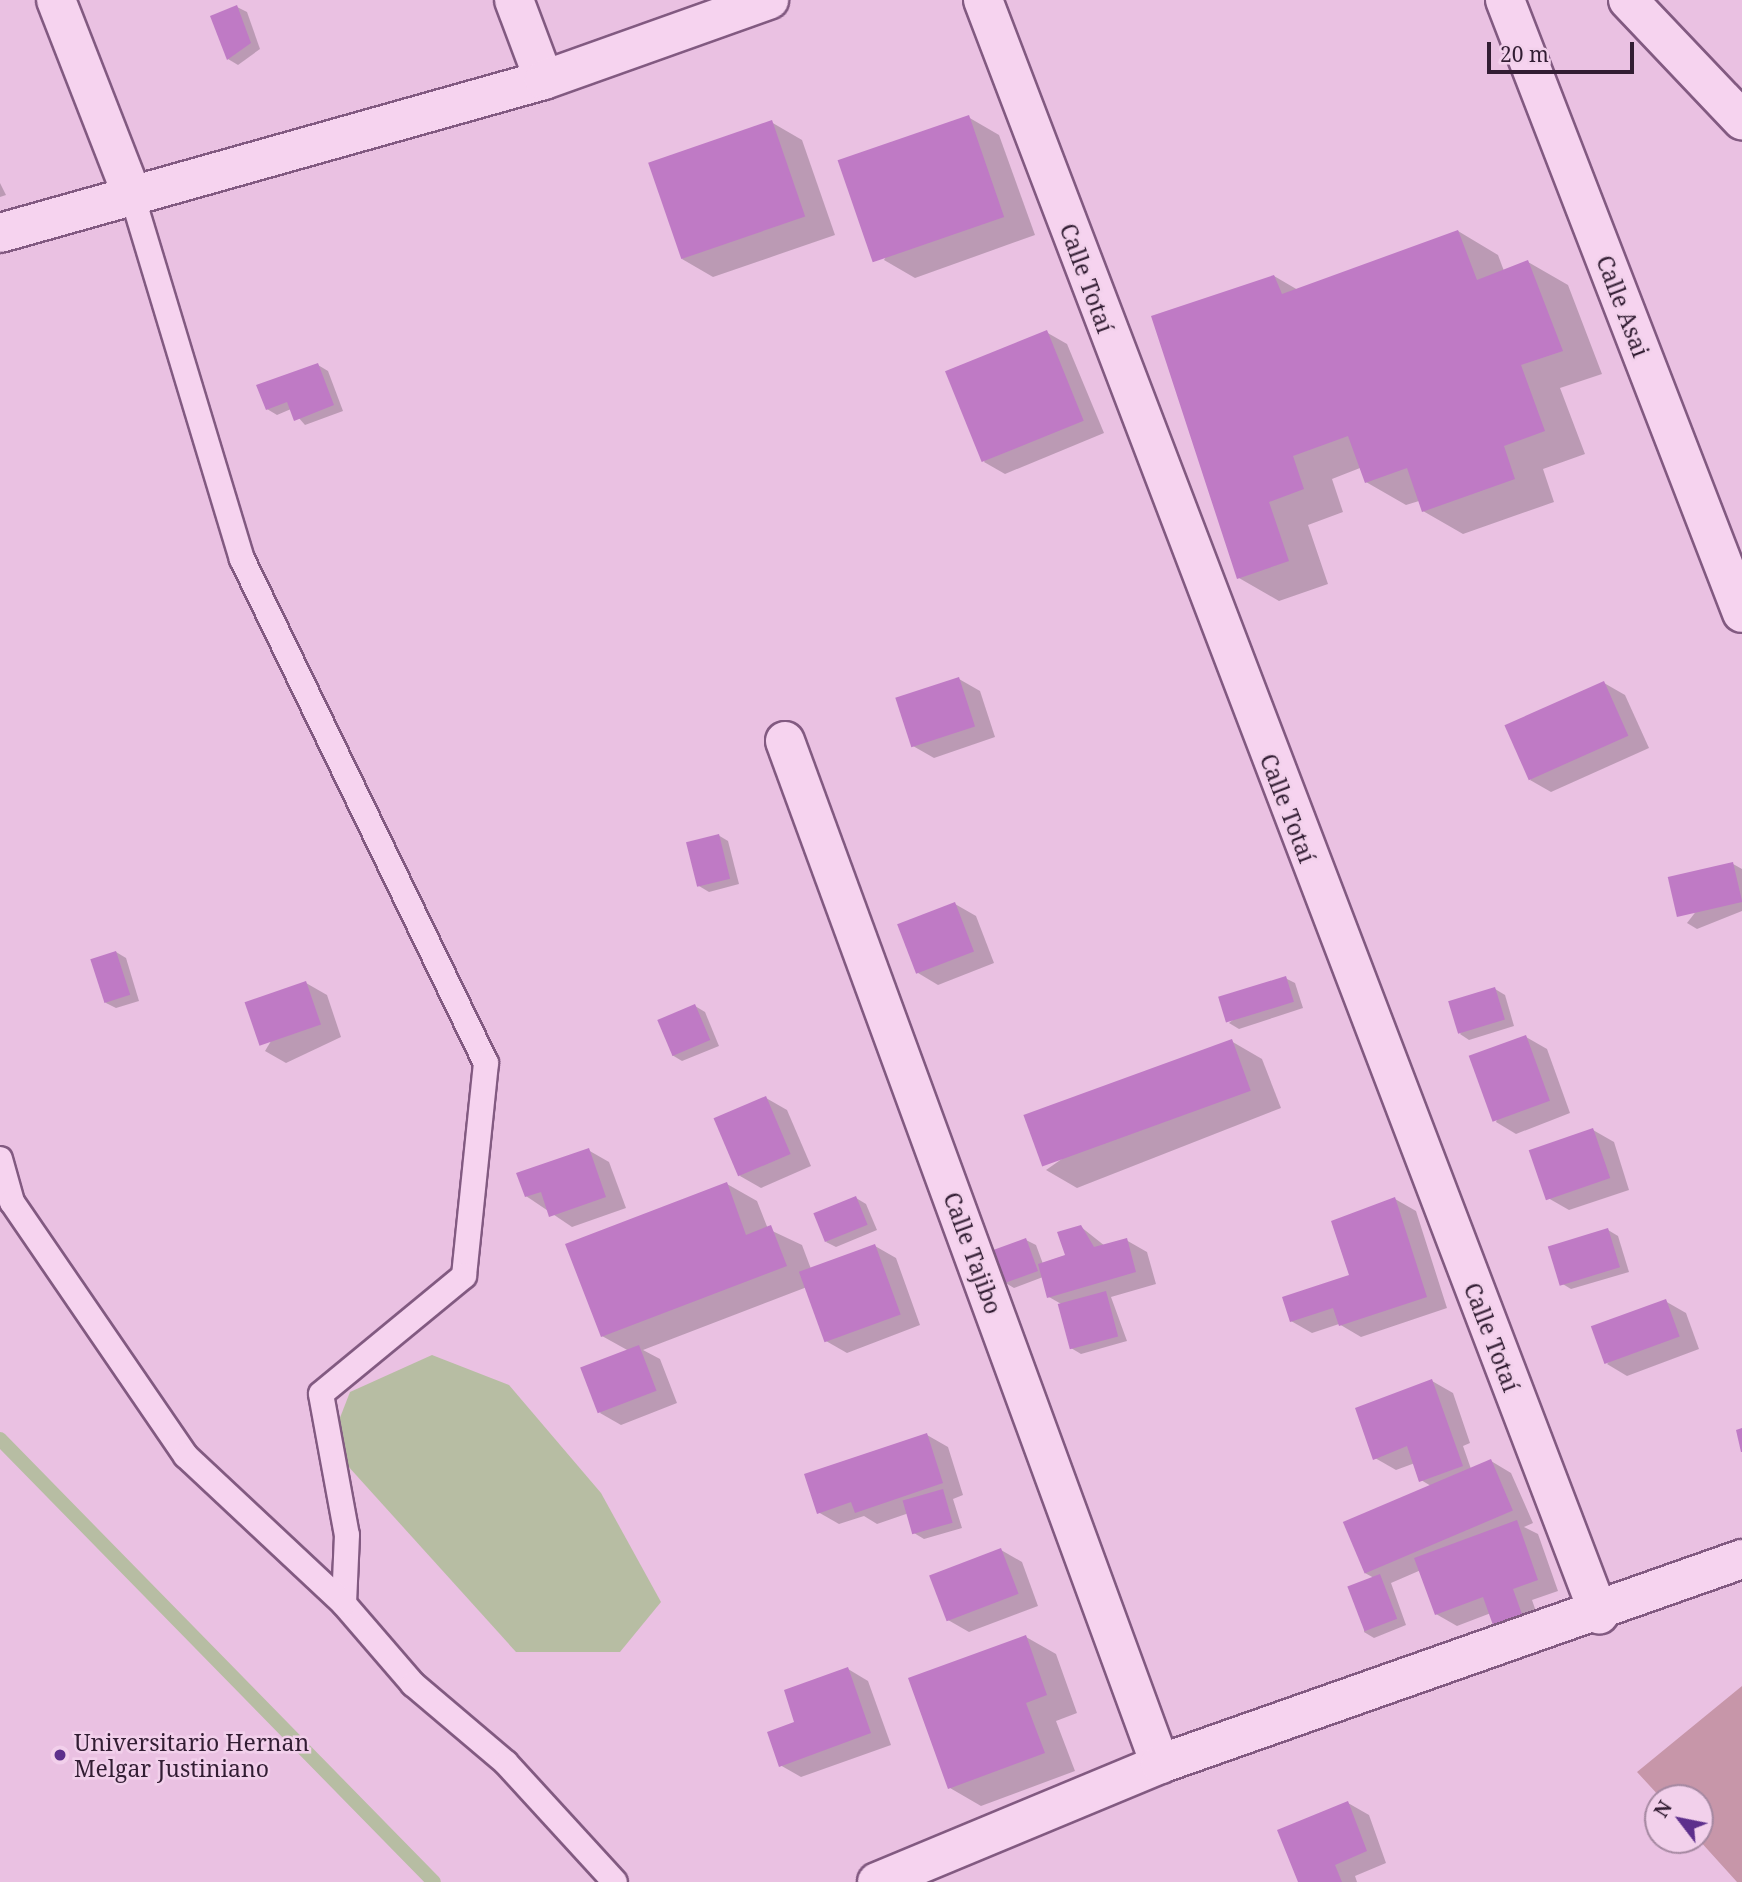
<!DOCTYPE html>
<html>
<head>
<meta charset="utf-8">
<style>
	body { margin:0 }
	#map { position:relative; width:1742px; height:1882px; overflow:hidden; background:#eac1e2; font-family:"Noto Serif",serif }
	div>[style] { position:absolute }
	.green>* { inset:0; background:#c796a9 }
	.water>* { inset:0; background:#b7bda3 }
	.shadow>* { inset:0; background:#0003 }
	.stream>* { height:14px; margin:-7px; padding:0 7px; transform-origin:7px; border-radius:7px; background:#b7bda3 }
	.building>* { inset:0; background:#bf7ac5; transform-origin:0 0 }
	.roads { filter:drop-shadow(2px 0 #825a81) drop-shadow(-2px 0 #825a81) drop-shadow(0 2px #825a81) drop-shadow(0 -2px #825a81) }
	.service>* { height:24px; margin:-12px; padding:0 12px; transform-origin:12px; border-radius:12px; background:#f6d3ef }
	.minor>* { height:38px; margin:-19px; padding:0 19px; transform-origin:19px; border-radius:19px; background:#f6d3ef }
	.tertiary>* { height:38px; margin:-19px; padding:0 19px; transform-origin:19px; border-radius:19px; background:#f6d3ef }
	.dots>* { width:19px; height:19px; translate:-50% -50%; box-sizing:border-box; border:4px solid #f2d0eb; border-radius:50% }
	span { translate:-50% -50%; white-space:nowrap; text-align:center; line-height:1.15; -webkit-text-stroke:5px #f2d0eb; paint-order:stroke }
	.street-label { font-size:23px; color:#321d33 }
	.poi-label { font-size:23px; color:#321d33 }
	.left { translate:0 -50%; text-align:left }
	.north { position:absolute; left:1644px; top:1784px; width:70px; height:70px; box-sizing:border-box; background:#f2d0eb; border:2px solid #a588a1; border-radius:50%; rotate:302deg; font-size:19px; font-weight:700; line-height:28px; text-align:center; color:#321d33 }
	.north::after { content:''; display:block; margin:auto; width:24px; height:32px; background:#5d2f8c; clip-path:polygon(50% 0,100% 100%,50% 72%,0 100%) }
	.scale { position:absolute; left:1487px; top:42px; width:147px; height:32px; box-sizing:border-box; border:4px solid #321d33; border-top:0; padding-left:9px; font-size:21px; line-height:24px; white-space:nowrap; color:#321d33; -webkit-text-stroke:5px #f2d0eb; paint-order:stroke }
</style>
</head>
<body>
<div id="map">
	<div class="green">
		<i style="clip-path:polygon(1742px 1686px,1742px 1882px,1737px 1882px,1699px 1840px,1700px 1798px,1661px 1798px,1637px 1772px)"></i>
	</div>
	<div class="water">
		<i style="clip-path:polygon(432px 1355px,509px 1385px,601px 1493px,661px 1602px,620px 1652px,516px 1652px,347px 1465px,336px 1428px,350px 1392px)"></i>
	</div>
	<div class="shadow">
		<i style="clip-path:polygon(237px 7px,247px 12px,260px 49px,238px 65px,228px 59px)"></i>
		<i style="clip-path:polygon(968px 117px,999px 135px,1035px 235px,915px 278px,884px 260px)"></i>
		<i style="clip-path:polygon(771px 122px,802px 140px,835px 235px,713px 277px,682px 259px)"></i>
		<i style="clip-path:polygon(0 183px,6px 195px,0 197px)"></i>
		<i style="clip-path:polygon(1458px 231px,1498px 255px,1504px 271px,1528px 262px,1568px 285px,1602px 374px,1560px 388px,1585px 454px,1543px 469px,1554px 502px,1463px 534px,1423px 511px,1419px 501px,1406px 505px,1366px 482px,1360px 468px,1332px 479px,1343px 512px,1308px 525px,1328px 584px,1279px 601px,1239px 578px,1274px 276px,1298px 290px)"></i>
		<i style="clip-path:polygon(1046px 332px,1067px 344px,1104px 433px,1005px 474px,984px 462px)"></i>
		<i style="clip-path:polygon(318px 365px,328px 371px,343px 411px,305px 425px,291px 409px,277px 415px,267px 409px)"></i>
		<i style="clip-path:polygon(959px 679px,980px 691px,995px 737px,934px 758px,913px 746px)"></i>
		<i style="clip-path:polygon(1604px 683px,1625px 695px,1649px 748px,1551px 792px,1530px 780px)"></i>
		<i style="clip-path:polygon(718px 835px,728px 841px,739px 884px,709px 892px,699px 886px)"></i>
		<i style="clip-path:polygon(1733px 864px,1742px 869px,1742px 911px,1697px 929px,1687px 923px)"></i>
		<i style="clip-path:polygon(955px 904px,976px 916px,994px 963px,938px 985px,918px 973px)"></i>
		<i style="clip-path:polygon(116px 952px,126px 958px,139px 1001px,116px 1008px,106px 1003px)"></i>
		<i style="clip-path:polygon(1285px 978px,1295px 983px,1303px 1008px,1239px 1029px,1229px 1023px)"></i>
		<i style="clip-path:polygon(306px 983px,327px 995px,341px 1037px,286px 1063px,265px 1051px)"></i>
		<i style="clip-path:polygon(1495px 989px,1505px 995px,1514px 1026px,1469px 1040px,1460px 1034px)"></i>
		<i style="clip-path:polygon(695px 1006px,705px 1012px,719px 1046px,682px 1061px,672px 1055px)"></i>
		<i style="clip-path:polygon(1526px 1037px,1547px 1049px,1570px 1113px,1516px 1134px,1496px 1122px)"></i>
		<i style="clip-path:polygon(1231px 1041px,1262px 1059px,1281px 1108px,1077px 1188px,1046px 1170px)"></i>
		<i style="clip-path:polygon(766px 1098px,787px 1110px,811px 1166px,761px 1188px,740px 1176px)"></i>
		<i style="clip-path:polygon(1593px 1130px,1614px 1142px,1629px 1190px,1569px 1210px,1548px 1198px)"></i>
		<i style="clip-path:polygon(588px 1150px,609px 1162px,626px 1208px,572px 1227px,526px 1196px)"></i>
		<i style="clip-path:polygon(727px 1184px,757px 1201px,768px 1229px,802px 1245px,811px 1269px,875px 1246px,896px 1258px,920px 1325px,847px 1353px,826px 1341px,807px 1287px,643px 1350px,660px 1359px,677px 1403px,621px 1425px,600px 1413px,629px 1351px,602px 1336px)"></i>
		<i style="clip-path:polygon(856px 1198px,866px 1204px,877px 1230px,836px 1247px,826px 1242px)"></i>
		<i style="clip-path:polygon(1395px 1199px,1416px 1211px,1447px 1308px,1361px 1337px,1339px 1324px,1312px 1333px,1291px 1321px,1351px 1276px)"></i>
		<i style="clip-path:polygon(1081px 1227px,1105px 1246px,1126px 1240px,1147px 1252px,1156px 1284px,1111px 1297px,1127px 1341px,1081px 1354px,1071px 1348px,1063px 1305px,1049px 1297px,1043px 1277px,1014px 1288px,1004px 1282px,1026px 1240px,1036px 1245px,1043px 1264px,1067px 1257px)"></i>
		<i style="clip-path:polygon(1608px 1230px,1618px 1236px,1629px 1272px,1571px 1289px,1561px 1283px)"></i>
		<i style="clip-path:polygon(1665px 1301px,1686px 1313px,1699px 1349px,1627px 1376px,1607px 1364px)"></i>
		<i style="clip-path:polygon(1432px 1381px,1453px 1393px,1470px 1443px,1463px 1446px,1471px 1469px,1491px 1461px,1511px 1473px,1533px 1523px,1524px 1527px,1538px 1534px,1558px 1591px,1532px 1600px,1542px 1629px,1491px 1613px,1457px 1626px,1436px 1614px,1421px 1570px,1391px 1583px,1406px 1625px,1374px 1638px,1364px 1632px,1374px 1578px,1365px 1573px,1431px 1486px,1421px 1480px,1415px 1463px,1396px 1470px,1375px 1458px)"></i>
		<i style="clip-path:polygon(927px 1435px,948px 1447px,963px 1495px,953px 1499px,962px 1528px,924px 1539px,914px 1533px,909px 1513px,877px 1524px,864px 1516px,839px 1524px,818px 1512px)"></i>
		<i style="clip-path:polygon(1001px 1550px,1022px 1562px,1038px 1606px,969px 1632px,948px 1620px)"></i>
		<i style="clip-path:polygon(1026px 1637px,1056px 1654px,1077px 1713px,1056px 1721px,1075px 1771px,981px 1806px,950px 1788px)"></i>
		<i style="clip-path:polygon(848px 1669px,868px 1681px,891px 1745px,801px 1777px,780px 1765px,797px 1723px)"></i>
		<i style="clip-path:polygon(1348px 1803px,1369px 1815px,1386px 1863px,1355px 1876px,1357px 1882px,1300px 1882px)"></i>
	</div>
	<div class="stream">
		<i style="left:0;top:1439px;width:620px;rotate:45.59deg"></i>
	</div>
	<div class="building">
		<i style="clip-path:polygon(237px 5px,251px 43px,227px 60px,210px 16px)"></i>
		<i style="left:969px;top:115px;width:108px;height:139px;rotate:71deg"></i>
		<i style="left:772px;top:120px;width:102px;height:131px;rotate:71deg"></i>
		<i style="clip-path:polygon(1458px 230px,1477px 280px,1528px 260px,1563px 351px,1521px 365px,1545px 431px,1504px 446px,1515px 479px,1422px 512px,1407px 468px,1365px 483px,1348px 436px,1293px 456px,1304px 489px,1269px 502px,1289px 561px,1237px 579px,1151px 316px,1274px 275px,1282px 294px)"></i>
		<i style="left:1047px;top:330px;width:98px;height:110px;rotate:68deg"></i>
		<i style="clip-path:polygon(318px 363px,334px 405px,294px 421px,287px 402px,266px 410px,256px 385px)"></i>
		<i style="left:959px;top:677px;width:52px;height:67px;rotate:72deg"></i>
		<i style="left:1604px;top:681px;width:60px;height:109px;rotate:66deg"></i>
		<i style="left:719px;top:834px;width:46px;height:34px;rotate:76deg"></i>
		<i style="left:1733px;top:862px;width:41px;height:67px;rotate:77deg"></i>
		<i style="left:955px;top:902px;width:53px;height:62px;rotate:69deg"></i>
		<i style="left:116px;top:951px;width:46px;height:27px;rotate:72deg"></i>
		<i style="left:1286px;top:976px;width:27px;height:71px;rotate:73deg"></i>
		<i style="left:306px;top:981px;width:46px;height:65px;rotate:71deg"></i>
		<i style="left:1495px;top:987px;width:34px;height:49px;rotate:73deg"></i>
		<i style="left:695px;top:1004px;width:39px;height:41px;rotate:67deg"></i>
		<i style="left:1526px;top:1035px;width:70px;height:61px;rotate:70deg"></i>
		<i style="left:1232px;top:1039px;width:55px;height:222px;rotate:70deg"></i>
		<i style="left:766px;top:1096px;width:63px;height:57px;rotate:67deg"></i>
		<i style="left:1593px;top:1128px;width:53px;height:68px;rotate:71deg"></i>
		<i style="clip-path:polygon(589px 1148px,606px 1197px,549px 1217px,541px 1192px,525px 1197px,516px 1173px)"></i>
		<i style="clip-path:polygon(727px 1182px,746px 1235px,771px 1225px,787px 1266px,601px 1337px,565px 1244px)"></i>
		<i style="left:856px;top:1196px;width:31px;height:46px;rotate:68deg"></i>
		<i style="clip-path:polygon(1395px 1197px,1427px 1297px,1339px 1326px,1333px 1308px,1290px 1322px,1282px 1297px,1349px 1275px,1331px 1221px)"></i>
		<i style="clip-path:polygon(1081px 1225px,1094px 1247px,1127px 1238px,1136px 1272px,1047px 1298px,1038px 1264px,1065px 1255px,1057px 1232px)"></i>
		<i style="left:1608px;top:1228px;width:41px;height:63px;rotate:73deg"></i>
		<i style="left:1026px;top:1238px;width:35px;height:37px;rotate:70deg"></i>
		<i style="left:875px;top:1244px;width:75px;height:81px;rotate:70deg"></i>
		<i style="left:1106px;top:1291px;width:47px;height:50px;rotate:75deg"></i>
		<i style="left:1666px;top:1299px;width:40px;height:80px;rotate:70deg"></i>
		<i style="left:639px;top:1345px;width:49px;height:63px;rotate:69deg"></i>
		<i style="clip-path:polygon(1432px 1379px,1463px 1466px,1419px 1482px,1407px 1446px,1373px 1460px,1355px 1408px)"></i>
		<i style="clip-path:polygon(1742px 1428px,1742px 1452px,1741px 1452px,1736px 1430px)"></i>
		<i style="clip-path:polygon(927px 1433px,943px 1483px,855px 1513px,851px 1502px,817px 1514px,804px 1474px)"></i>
		<i style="left:1491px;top:1459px;width:56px;height:161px;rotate:67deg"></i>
		<i style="left:943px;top:1489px;width:35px;height:42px;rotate:74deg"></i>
		<i style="clip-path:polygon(1517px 1520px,1538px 1580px,1513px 1589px,1523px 1617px,1494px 1628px,1483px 1597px,1435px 1615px,1414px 1558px)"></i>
		<i style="left:1001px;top:1548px;width:49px;height:77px;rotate:69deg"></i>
		<i style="left:1380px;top:1574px;width:48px;height:35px;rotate:69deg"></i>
		<i style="clip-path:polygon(1026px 1635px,1047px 1695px,1026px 1703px,1045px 1753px,948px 1789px,908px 1678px)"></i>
		<i style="clip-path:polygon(848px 1667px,871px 1733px,779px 1767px,767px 1732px,794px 1722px,784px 1690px)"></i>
		<i style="clip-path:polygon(1348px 1801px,1367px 1851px,1335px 1865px,1342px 1882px,1298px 1882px,1277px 1830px)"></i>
	</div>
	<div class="roads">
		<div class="service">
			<i style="left:132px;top:195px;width:380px;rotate:73.2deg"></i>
			<i style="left:242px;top:559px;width:560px;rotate:64.17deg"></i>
			<i style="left:486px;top:1063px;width:214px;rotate:95.9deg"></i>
			<i style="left:464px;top:1276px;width:185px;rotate:140.5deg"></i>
			<i style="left:321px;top:1394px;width:143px;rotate:79.6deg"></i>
			<i style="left:347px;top:1535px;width:69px;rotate:92.5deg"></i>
			<i style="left:344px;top:1604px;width:106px;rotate:49.2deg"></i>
			<i style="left:413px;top:1684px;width:122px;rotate:40.3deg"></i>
			<i style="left:506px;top:1763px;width:161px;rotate:47.5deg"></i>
			<i style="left:0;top:1159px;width:45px;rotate:74.4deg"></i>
			<i style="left:12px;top:1202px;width:308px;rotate:55.6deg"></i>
			<i style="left:186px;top:1456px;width:216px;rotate:43.1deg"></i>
		</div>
		<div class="minor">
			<i style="left:56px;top:0;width:209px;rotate:68.7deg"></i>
			<i style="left:514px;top:0;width:85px;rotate:69.4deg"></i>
			<i style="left:983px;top:0;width:1728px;rotate:69.11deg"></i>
			<i style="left:1505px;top:0;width:657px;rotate:68.86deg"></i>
			<i style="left:0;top:233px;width:565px;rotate:-15.71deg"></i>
			<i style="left:544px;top:80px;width:239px;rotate:-19.6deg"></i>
			<i style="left:785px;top:741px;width:1090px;rotate:69.87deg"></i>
			<i style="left:877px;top:1882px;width:307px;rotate:-22.6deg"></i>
			<i style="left:1160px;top:1764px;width:617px;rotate:-19.4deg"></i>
		</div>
		<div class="tertiary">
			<i style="left:1628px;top:0;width:166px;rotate:46.5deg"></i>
		</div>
	</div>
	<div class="dots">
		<i style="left:60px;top:1755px;background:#5d2f8c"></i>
	</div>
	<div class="street-label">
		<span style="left:1087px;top:278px;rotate:70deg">Calle Totaí</span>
		<span style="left:1623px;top:306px;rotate:69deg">Calle Asai</span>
		<span style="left:1288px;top:808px;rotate:69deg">Calle Totaí</span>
		<span style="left:973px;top:1253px;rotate:70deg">Calle Tajibo</span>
		<span style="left:1492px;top:1337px;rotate:69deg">Calle Totaí</span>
	</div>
	<div class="poi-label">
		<span class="left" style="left:74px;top:1755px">Universitario Hernan<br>Melgar Justiniano</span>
	</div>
	<div class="north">N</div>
	<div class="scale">20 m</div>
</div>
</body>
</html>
